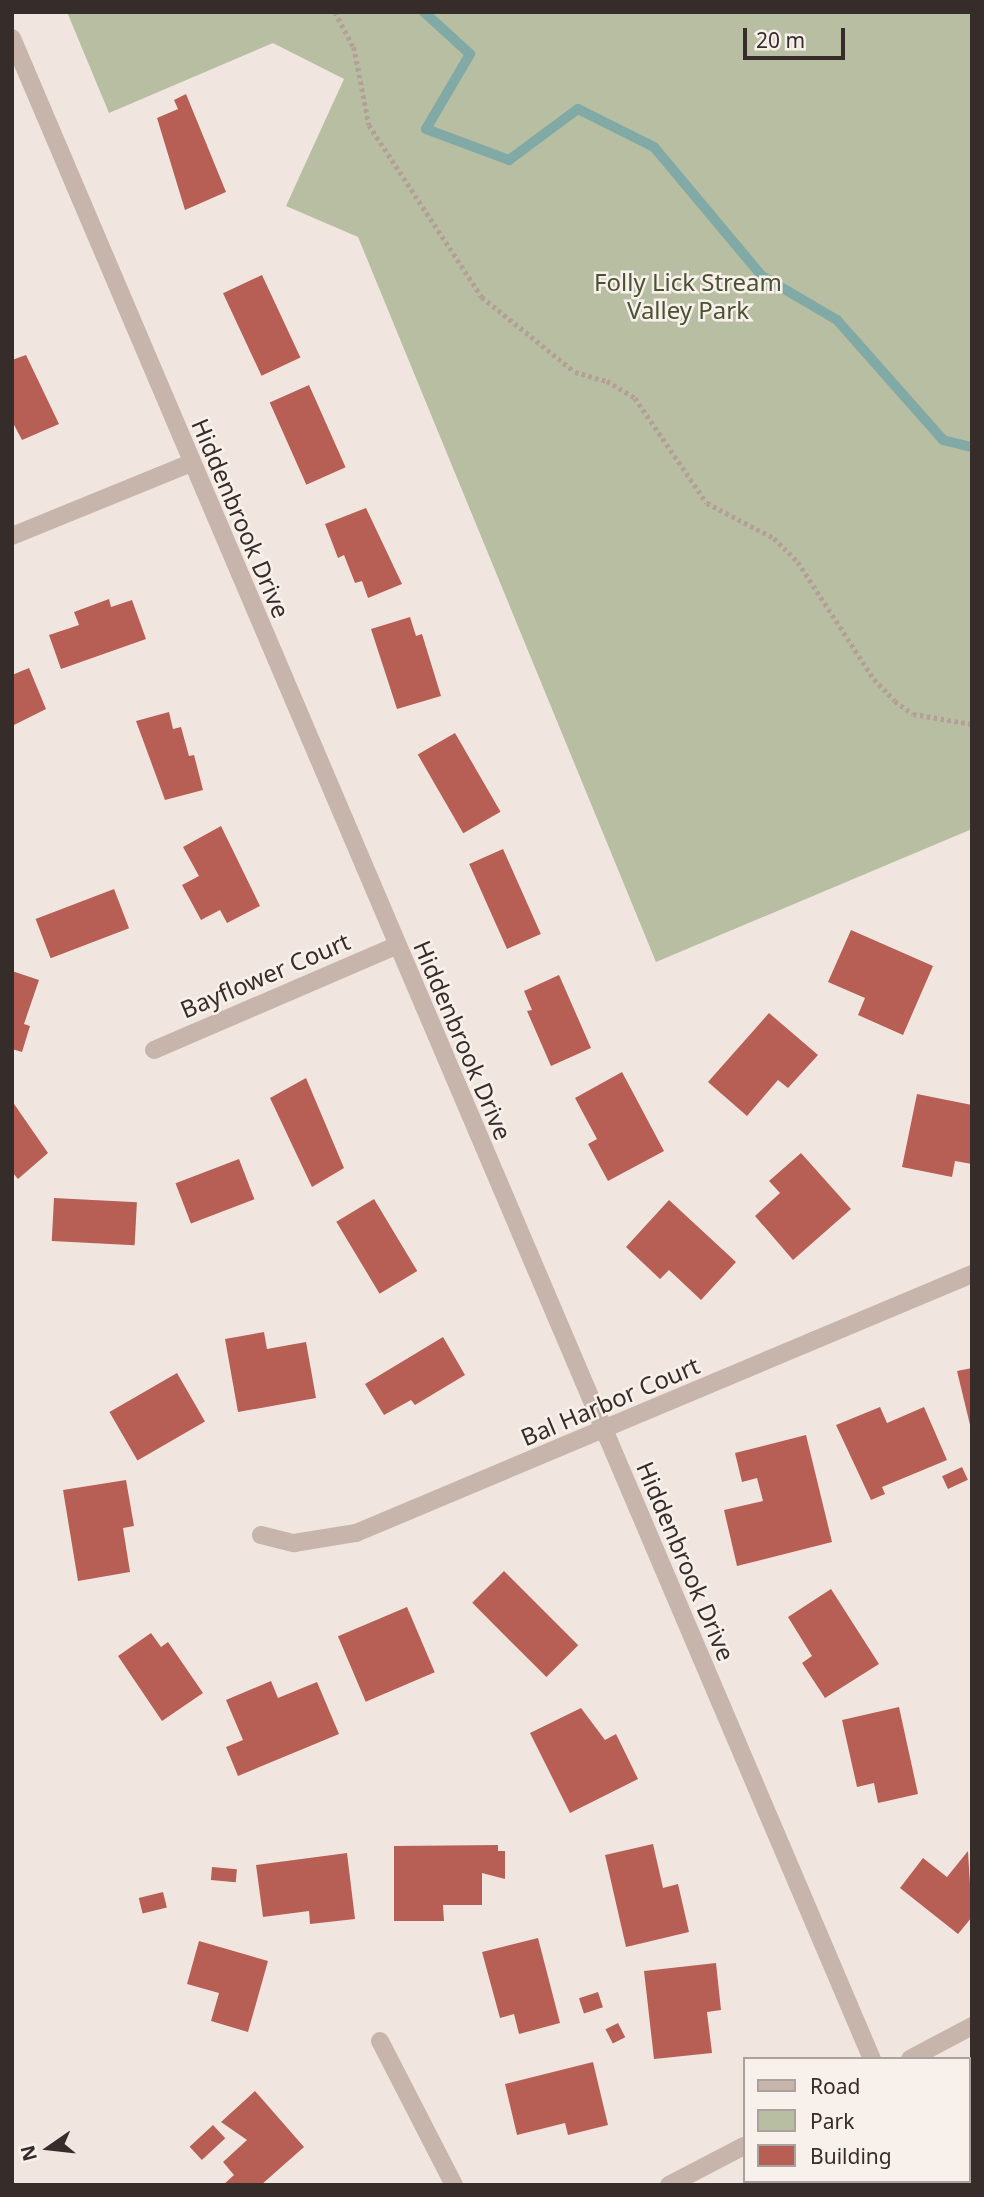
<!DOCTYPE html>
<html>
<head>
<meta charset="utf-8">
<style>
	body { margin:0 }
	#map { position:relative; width:984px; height:2197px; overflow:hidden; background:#f0e6df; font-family:"Noto Sans",sans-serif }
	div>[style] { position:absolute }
	.green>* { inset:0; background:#b8bea1 }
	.stream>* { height:10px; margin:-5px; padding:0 5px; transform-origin:5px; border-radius:5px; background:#81aaa6 }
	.building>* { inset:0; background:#b85f55; transform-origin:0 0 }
	.path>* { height:4.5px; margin-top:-2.25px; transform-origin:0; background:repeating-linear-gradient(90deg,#b39f97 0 3.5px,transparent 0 7px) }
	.minor>* { height:18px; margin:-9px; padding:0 9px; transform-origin:9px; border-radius:9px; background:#c7b5ac }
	span { translate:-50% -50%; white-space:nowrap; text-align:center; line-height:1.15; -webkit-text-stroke:5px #f8f0eb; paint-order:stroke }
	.park-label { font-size:24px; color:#4a5231 }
	.street-label { font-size:24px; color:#362c2a }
	.frame { position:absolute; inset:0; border:14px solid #362c2a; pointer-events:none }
	.legend { position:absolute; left:743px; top:2057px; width:228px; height:126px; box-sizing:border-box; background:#f8f0eb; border:2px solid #aaa29e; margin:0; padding:9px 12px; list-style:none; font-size:21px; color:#362c2a }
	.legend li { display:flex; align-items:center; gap:14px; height:35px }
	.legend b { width:35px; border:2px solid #aaa29e }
	.north { position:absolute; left:14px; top:2113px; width:70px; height:70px; -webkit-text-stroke:5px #f8f0eb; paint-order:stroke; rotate:256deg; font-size:19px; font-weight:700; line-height:28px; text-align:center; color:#362c2a }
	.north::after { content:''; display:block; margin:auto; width:24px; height:32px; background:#362c2a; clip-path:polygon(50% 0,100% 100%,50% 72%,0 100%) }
	.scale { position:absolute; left:743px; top:28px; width:102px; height:32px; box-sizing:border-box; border:4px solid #362c2a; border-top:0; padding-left:9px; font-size:21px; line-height:24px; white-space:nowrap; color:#362c2a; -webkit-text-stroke:5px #f8f0eb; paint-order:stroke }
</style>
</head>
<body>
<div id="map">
	<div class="green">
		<i style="clip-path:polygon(67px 12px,972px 12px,972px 829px,656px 962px,358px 237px,286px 206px,344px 79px,273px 43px,109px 113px)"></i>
	</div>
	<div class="stream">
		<i style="left:424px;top:12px;width:62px;rotate:42.4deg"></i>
		<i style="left:470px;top:54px;width:87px;rotate:120.4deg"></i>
		<i style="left:426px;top:129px;width:89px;rotate:20.5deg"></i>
		<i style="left:509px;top:160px;width:86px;rotate:-36.5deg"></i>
		<i style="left:578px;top:109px;width:85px;rotate:26.6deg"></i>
		<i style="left:654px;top:147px;width:168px;rotate:50.1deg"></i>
		<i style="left:762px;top:276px;width:87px;rotate:30.4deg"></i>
		<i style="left:837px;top:320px;width:160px;rotate:48.5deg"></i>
		<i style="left:943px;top:440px;width:30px;rotate:14deg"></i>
	</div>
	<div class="building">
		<i style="clip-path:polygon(186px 94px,226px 192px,185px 210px,157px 118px,178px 109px,174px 100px)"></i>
		<i style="left:262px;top:275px;width:91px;height:43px;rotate:65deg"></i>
		<i style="clip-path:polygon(26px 355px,59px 424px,22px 440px,12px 421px,12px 360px)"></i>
		<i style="left:309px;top:385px;width:90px;height:43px;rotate:66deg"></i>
		<i style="clip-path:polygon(366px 508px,402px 584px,368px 598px,362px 581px,355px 583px,344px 555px,338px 558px,325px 524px)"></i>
		<i style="clip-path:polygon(109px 599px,111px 607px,132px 600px,146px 639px,61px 669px,49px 635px,79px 625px,74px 612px)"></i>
		<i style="clip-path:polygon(410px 617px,416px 636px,422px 634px,441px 696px,397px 709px,371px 629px)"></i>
		<i style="clip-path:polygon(29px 668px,46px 709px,12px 726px,12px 675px)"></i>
		<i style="clip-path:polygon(169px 712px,173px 729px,181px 727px,189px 756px,194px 755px,203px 790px,165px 800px,136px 721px)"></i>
		<i style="left:455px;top:733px;width:91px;height:43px;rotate:60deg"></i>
		<i style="clip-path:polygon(221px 826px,260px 906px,227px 923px,220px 910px,201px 920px,182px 885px,199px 876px,183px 847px)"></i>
		<i style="left:503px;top:849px;width:93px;height:37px;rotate:66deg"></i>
		<i style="left:114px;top:889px;width:42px;height:84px;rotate:69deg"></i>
		<i style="clip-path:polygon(851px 930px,933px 966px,903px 1035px,858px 1015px,865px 998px,828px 982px)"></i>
		<i style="clip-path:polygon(12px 971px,39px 980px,24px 1024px,30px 1026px,22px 1052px,12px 1049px)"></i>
		<i style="clip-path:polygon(559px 975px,591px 1048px,551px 1066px,527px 1011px,532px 1010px,524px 991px)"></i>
		<i style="clip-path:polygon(769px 1013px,818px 1055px,788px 1088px,778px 1080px,747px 1116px,708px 1082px)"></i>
		<i style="clip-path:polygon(622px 1072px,664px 1151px,608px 1181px,588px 1144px,597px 1139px,575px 1098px)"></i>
		<i style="clip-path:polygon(306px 1078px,344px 1168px,312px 1187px,270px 1098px)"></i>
		<i style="clip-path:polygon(917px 1094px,972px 1105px,972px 1164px,955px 1161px,952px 1177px,902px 1167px)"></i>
		<i style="clip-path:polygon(12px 1101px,48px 1153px,18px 1179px,12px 1172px)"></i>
		<i style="clip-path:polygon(801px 1153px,851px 1209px,793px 1260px,755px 1216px,780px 1193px,769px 1181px)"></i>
		<i style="left:239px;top:1159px;width:43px;height:68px;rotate:69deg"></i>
		<i style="left:54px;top:1198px;width:83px;height:43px;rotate:3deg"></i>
		<i style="left:374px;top:1199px;width:84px;height:44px;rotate:59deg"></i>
		<i style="clip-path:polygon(669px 1200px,736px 1262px,701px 1300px,669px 1270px,660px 1279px,626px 1247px)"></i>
		<i style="clip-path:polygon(264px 1332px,267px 1349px,306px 1342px,316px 1398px,238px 1412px,225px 1339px)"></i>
		<i style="clip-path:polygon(443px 1337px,465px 1375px,415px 1405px,411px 1400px,384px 1415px,365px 1384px)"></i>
		<i style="clip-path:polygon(972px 1368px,972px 1429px,971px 1429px,957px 1371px)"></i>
		<i style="left:177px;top:1373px;width:56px;height:78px;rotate:60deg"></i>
		<i style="clip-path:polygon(880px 1407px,887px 1423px,924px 1407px,947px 1460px,882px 1487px,885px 1494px,871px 1500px,836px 1425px)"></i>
		<i style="clip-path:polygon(806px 1435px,832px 1542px,737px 1566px,724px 1510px,763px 1501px,757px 1478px,742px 1482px,735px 1453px)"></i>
		<i style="left:962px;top:1467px;width:14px;height:22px;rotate:65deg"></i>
		<i style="clip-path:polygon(126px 1480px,134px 1526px,123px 1528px,130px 1572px,78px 1581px,63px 1490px)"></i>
		<i style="left:504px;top:1571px;width:105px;height:45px;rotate:45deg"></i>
		<i style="clip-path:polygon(831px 1589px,879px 1664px,825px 1698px,802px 1663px,812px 1656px,788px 1617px)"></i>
		<i style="left:407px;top:1607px;width:71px;height:75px;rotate:67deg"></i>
		<i style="clip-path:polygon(151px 1633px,161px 1647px,168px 1642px,203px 1693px,162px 1721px,118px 1656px)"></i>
		<i style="clip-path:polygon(271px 1681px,278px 1698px,317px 1682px,339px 1734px,238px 1776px,226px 1747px,243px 1740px,226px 1700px)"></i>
		<i style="clip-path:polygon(899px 1707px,918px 1794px,878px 1803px,874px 1783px,857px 1787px,842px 1720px)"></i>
		<i style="clip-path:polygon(581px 1708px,605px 1740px,616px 1734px,638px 1779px,570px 1813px,530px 1733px)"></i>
		<i style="clip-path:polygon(653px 1844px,663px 1888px,678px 1884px,689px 1932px,626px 1947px,605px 1855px)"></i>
		<i style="clip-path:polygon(498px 1845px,498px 1851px,505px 1851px,505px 1879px,482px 1873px,482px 1905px,443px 1905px,444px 1921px,394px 1921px,394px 1846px)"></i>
		<i style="clip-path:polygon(968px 1851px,972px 1917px,958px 1934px,900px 1888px,923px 1858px,947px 1877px)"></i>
		<i style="clip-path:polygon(347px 1853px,355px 1919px,310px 1924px,309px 1911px,263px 1917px,256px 1865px)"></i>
		<i style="left:212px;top:1867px;width:25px;height:13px;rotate:5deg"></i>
		<i style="left:163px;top:1892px;width:16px;height:25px;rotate:76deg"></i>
		<i style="clip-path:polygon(538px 1938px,560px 2023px,519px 2034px,514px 2014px,500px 2018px,482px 1952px)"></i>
		<i style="clip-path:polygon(199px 1941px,268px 1961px,248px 2032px,211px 2021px,219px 1993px,187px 1984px)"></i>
		<i style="clip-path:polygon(716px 1963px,721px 2010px,707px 2012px,712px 2053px,654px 2059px,644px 1971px)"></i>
		<i style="left:598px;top:1992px;width:16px;height:20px;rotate:72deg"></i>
		<i style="left:618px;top:2023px;width:16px;height:14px;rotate:63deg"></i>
		<i style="clip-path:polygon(593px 2062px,608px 2125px,568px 2135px,565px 2123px,517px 2135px,505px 2084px)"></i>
		<i style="clip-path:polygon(255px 2091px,304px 2147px,261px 2185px,223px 2185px,234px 2175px,223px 2162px,247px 2140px,221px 2122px)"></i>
		<i style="left:213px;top:2125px;width:18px;height:32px;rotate:47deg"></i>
	</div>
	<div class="path">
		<i style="left:335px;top:12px;width:40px;rotate:62deg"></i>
		<i style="left:354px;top:47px;width:79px;rotate:79.1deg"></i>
		<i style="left:369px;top:125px;width:206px;rotate:56.7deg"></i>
		<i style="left:482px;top:297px;width:119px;rotate:38.9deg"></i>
		<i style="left:575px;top:372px;width:33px;rotate:16deg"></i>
		<i style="left:607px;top:381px;width:33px;rotate:31deg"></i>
		<i style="left:635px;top:398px;width:127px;rotate:55.6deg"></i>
		<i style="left:707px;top:503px;width:76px;rotate:27.6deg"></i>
		<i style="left:774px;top:538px;width:34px;rotate:45deg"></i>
		<i style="left:798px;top:562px;width:140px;rotate:57deg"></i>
		<i style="left:874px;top:679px;width:30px;rotate:46deg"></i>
		<i style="left:895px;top:701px;width:22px;rotate:36deg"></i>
		<i style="left:913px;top:714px;width:60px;rotate:9.6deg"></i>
	</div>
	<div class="minor">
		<i style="left:12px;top:38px;width:2196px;rotate:66.95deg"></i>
		<i style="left:12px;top:536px;width:193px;rotate:-22.2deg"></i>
		<i style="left:154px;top:1050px;width:263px;rotate:-23.3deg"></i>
		<i style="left:261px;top:1535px;width:34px;rotate:14deg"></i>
		<i style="left:294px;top:1543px;width:63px;rotate:-9.2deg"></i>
		<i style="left:356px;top:1533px;width:668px;rotate:-22.8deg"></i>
		<i style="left:380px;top:2041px;width:162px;rotate:62.8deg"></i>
		<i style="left:910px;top:2059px;width:70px;rotate:-28deg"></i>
		<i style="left:945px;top:2181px;width:5px;rotate:53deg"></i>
		<i style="left:669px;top:2185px;width:85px;rotate:-27.5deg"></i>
	</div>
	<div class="park-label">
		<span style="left:688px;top:296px">Folly Lick Stream<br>Valley Park</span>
	</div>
	<div class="street-label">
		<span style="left:241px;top:518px;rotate:67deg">Hiddenbrook Drive</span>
		<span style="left:265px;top:975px;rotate:-23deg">Bayflower Court</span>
		<span style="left:463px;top:1040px;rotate:67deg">Hiddenbrook Drive</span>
		<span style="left:610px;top:1401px;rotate:-23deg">Bal Harbor Court</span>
		<span style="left:686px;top:1561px;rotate:67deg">Hiddenbrook Drive</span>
	</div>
	<div class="frame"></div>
	<ul class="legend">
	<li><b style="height:9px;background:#c7b5ac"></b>Road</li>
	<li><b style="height:19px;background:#b8bea1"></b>Park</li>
	<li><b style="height:19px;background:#b85f55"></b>Building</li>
	</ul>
	<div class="north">N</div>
	<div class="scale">20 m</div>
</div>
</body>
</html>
